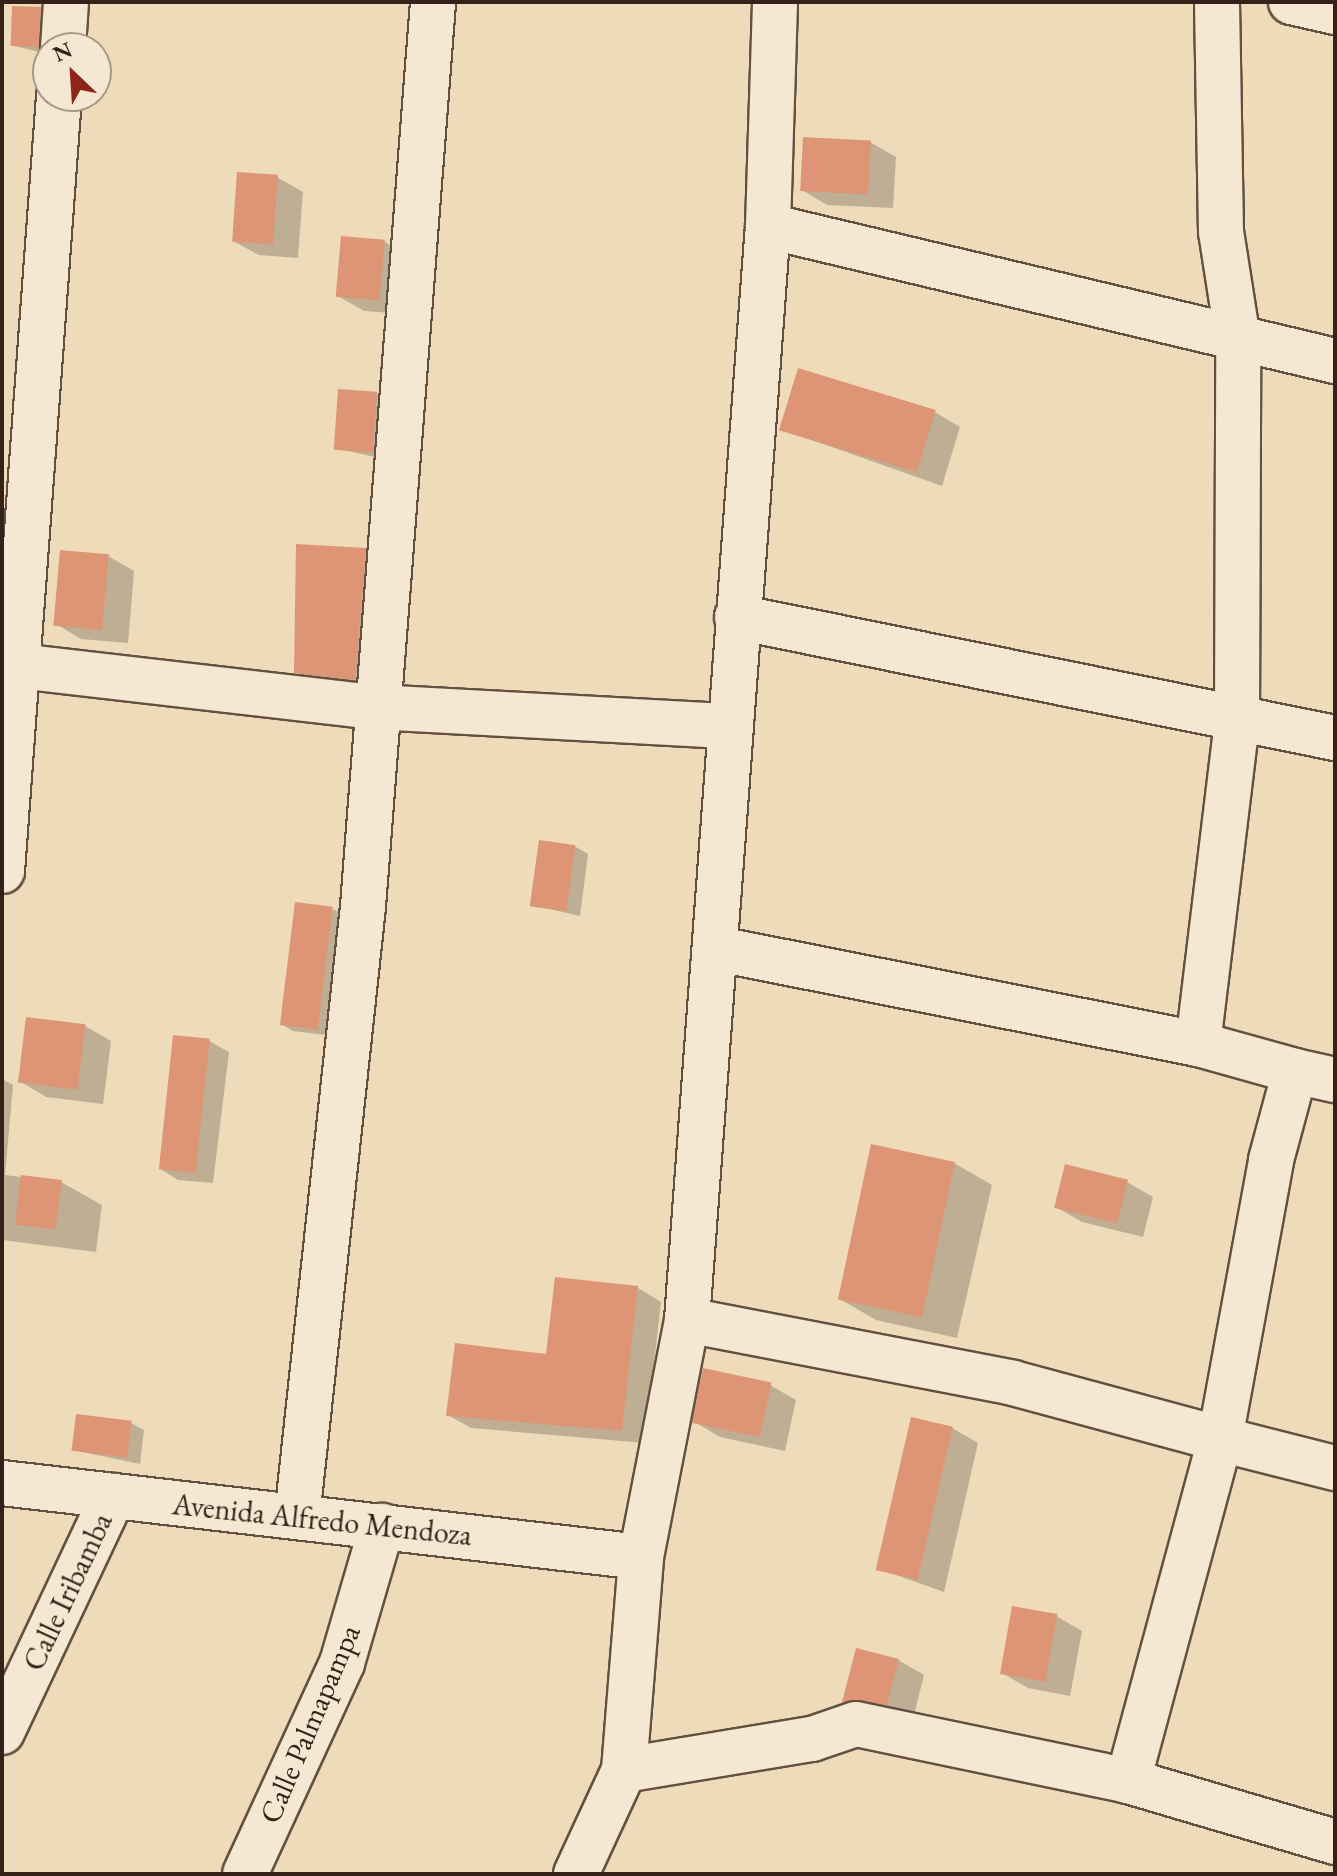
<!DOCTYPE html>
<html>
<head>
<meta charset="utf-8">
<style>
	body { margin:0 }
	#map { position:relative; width:1337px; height:1876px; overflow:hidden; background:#eedbb9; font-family:"EB Garamond",serif }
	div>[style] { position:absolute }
	.shadow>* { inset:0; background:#0003 }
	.building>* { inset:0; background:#dd9576; transform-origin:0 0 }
	.roads { filter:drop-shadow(2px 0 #635041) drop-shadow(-2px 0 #635041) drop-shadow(0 2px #635041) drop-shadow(0 -2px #635041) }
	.minor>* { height:44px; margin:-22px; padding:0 22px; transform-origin:22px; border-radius:22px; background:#f4e8d2 }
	span { translate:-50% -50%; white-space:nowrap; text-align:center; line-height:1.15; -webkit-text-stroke:6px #f4e8d2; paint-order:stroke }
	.street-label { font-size:30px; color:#352119 }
	.frame { position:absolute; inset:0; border:4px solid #352119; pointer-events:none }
	.north { position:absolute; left:32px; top:32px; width:80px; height:80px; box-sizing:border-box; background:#f4e8d2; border:2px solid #a89888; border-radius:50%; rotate:335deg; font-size:22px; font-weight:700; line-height:32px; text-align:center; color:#352119 }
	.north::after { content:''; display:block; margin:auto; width:28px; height:36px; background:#8f2418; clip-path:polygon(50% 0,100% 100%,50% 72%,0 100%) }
</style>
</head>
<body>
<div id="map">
	<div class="shadow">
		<i style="clip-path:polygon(40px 9px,53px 17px,48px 54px,10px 45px)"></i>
		<i style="clip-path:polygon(870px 142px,896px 157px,893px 208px,827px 205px,802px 190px)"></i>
		<i style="clip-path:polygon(277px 177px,303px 192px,298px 258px,259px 255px,233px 241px)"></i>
		<i style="clip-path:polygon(385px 242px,411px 257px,406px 314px,364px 311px,338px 296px)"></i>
		<i style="clip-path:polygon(377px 394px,389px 401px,384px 459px,334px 448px)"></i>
		<i style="clip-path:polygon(935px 412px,960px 427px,942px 486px,781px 429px)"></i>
		<i style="clip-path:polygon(365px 550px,391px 565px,380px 693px,322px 686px,296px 671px)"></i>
		<i style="clip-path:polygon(108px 556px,134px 571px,128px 643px,81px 639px,56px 624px)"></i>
		<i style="clip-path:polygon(576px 847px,588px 854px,580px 916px,532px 905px)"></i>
		<i style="clip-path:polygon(333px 909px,345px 916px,334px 1036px,293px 1031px,281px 1024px)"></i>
		<i style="clip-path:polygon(85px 1026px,111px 1041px,103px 1104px,46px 1097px,21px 1082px)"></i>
		<i style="clip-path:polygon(209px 1041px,229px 1052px,213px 1183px,178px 1180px,159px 1168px)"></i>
		<i style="clip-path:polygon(2px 1079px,13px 1085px,5px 1175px,61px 1182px,102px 1205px,96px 1252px,2px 1240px)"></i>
		<i style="clip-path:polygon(954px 1163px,992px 1185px,957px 1338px,876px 1320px,838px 1298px)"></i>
		<i style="clip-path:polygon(1127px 1182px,1153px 1197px,1143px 1237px,1082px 1222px,1056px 1207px)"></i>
		<i style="clip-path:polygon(557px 1279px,638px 1288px,661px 1302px,645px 1443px,471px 1428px,448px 1415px,548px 1356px)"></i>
		<i style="clip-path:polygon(770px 1385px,796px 1400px,785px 1451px,720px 1437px,695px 1422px)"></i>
		<i style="clip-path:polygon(131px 1423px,144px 1430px,140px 1464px,73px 1450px)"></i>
		<i style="clip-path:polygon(952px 1428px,978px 1443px,944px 1592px,879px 1569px)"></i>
		<i style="clip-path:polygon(1056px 1616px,1082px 1631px,1070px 1696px,1028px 1688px,1002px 1673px)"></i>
		<i style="clip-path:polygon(898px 1660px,924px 1675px,913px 1719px,870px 1716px,844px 1701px)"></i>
	</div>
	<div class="building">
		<i style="left:12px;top:6px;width:29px;height:40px;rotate:2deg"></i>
		<i style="left:803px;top:137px;width:68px;height:54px;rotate:3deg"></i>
		<i style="left:237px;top:172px;width:41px;height:70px;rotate:4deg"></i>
		<i style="left:341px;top:236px;width:44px;height:61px;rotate:5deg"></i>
		<i style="left:798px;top:368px;width:144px;height:65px;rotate:17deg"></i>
		<i style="left:338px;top:389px;width:39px;height:61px;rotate:4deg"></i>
		<i style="clip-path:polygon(296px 544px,366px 548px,355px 680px,294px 673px)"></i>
		<i style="left:60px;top:550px;width:49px;height:76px;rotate:5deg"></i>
		<i style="left:539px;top:840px;width:37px;height:67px;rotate:8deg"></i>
		<i style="left:295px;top:902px;width:38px;height:124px;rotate:7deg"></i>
		<i style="left:26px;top:1017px;width:60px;height:66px;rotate:7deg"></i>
		<i style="left:173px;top:1035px;width:37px;height:135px;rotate:6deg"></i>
		<i style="left:871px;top:1144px;width:86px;height:159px;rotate:12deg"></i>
		<i style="left:1065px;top:1164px;width:65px;height:45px;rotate:14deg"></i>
		<i style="left:21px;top:1175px;width:41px;height:50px;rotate:7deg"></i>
		<i style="clip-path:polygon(555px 1277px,638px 1286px,622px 1431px,446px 1416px,455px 1343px,546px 1354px)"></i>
		<i style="left:703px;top:1368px;width:70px;height:56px;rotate:12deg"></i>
		<i style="left:76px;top:1414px;width:56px;height:37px;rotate:7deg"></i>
		<i style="left:911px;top:1417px;width:43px;height:157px;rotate:13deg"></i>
		<i style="left:1012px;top:1606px;width:46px;height:69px;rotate:10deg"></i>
		<i style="clip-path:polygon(856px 1648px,899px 1659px,887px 1705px,842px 1702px)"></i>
	</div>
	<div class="roads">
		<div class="minor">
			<i style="left:1291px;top:2px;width:45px;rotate:12.8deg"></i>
			<i style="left:63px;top:48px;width:46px;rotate:-86.3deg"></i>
			<i style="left:768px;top:226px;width:583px;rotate:13.39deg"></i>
			<i style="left:737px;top:617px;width:610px;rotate:11.44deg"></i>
			<i style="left:2px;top:664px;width:374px;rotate:6.6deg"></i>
			<i style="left:374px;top:707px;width:353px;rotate:3.1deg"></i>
			<i style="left:2px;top:871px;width:777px;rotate:-85.79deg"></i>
			<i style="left:1198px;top:1044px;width:326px;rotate:-83.1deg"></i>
			<i style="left:1237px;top:720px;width:380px;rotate:-89.8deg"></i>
			<i style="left:1238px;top:340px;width:109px;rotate:-98.9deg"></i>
			<i style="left:1221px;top:232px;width:230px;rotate:-91deg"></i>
			<i style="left:1295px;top:1071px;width:41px;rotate:12.7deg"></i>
			<i style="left:687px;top:1320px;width:332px;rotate:10.9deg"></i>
			<i style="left:1013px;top:1383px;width:214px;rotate:15.1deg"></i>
			<i style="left:1220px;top:1439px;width:284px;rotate:-79.6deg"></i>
			<i style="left:1271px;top:1160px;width:92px;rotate:-74.9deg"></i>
			<i style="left:1295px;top:1071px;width:101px;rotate:-164.4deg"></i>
			<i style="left:1198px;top:1044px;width:490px;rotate:-168.8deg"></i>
			<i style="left:2px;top:1483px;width:643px;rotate:6.61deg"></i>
			<i style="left:297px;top:1517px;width:615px;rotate:-83.83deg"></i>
			<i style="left:363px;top:906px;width:907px;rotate:-85.57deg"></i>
			<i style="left:2px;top:1732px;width:261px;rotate:-64.8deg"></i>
			<i style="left:624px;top:1770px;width:191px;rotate:-9.4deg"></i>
			<i style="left:812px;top:1739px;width:46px;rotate:-18.8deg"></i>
			<i style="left:856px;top:1724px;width:278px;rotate:11.8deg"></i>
			<i style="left:1128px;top:1781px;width:216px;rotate:16.4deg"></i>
			<i style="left:1128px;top:1781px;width:354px;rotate:-74.9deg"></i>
			<i style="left:1220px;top:1439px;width:119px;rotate:14.2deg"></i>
			<i style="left:245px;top:1874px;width:232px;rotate:-65.3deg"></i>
			<i style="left:342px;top:1663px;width:143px;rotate:-73.7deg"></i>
			<i style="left:576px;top:1874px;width:115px;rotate:-65.2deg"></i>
			<i style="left:624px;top:1770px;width:214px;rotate:-85.4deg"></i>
			<i style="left:641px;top:1557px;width:241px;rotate:-79deg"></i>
			<i style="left:687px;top:1320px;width:1097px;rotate:-85.77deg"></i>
			<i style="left:768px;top:226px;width:224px;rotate:-88.2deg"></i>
		</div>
	</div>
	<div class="street-label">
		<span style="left:322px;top:1520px;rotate:6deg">Avenida Alfredo Mendoza</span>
		<span style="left:68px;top:1592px;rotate:-65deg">Calle Iribamba</span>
		<span style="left:310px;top:1724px;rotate:-67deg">Calle Palmapampa</span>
	</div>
	<div class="frame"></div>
	<div class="north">N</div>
</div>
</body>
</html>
